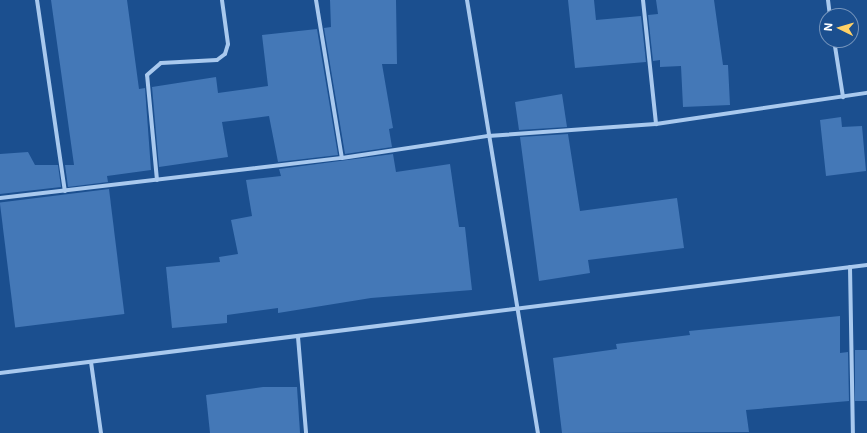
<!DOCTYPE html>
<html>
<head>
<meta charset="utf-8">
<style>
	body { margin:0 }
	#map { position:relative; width:867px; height:433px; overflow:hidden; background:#1b4f8f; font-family:Inter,sans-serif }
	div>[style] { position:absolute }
	.building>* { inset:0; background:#4478b7; transform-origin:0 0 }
	.minor>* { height:4px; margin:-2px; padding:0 2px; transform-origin:2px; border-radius:2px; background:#a9c9ee }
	span { translate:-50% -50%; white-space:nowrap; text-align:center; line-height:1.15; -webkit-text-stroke:3px #1b4f8f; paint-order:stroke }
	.north { position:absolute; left:819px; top:8px; width:40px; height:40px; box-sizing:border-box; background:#1b4f8f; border:1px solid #7695bc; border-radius:50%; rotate:275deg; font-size:11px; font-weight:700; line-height:16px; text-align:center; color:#fff }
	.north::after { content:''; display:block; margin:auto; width:14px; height:18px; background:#ffd166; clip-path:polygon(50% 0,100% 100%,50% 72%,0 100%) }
</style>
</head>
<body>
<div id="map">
	<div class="building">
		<i style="clip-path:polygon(51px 0,127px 0,139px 89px,145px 88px,151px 170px,107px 176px,108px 182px,68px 187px,65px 165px,74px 165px)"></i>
		<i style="clip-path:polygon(330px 0,396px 0,397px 64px,382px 64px,393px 128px,389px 129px,392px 147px,345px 154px,324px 28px,331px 27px)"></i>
		<i style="clip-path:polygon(568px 0,594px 0,596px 20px,641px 16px,646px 62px,575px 68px)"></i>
		<i style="clip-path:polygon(656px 0,714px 0,723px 65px,728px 65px,730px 105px,683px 107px,681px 66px,660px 67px,660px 60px,653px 61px,648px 15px,658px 14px)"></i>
		<i style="clip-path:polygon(317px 29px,338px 155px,278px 162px,269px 116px,222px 122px,228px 157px,159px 167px,152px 87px,216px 77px,218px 93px,268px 86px,262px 35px)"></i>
		<i style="clip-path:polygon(562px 94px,567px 127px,519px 130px,515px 102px)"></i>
		<i style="clip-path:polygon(841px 117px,842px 127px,862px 126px,866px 171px,826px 176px,820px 120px)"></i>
		<i style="clip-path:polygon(568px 134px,580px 211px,677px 198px,684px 248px,588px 260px,590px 273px,539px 281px,520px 137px)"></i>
		<i style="clip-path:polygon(28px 152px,35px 165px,58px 165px,61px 187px,0 194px,0 154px)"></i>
		<i style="clip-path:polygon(393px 154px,396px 172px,450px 164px,459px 227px,465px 227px,472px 290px,371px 298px,278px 313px,278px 308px,227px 315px,227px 323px,172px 328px,166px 267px,220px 262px,219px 257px,238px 254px,231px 220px,252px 216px,246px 180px,281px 176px,279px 169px)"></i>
		<i style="left:109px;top:189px;width:126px;height:110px;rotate:83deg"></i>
		<i style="clip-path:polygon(840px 316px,840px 353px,848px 352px,849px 401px,746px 410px,749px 432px,562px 433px,553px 358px,617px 349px,616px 344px,690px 335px,689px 331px)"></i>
		<i style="left:867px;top:350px;width:51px;height:12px;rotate:90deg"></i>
		<i style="clip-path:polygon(263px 387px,297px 387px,300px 433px,210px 433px,206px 395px)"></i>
	</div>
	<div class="minor">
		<i style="left:37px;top:0;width:193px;rotate:81.7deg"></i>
		<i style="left:316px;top:0;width:160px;rotate:80.7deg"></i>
		<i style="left:467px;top:0;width:439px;rotate:80.7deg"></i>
		<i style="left:643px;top:0;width:125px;rotate:84deg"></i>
		<i style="left:828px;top:0;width:16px;rotate:83deg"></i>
		<i style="left:834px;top:40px;width:58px;rotate:81deg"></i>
		<i style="left:157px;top:180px;width:105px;rotate:-95.4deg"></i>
		<i style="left:147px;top:75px;width:18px;rotate:-41deg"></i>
		<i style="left:161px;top:63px;width:56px;rotate:-3.1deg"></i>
		<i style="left:217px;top:60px;width:10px;rotate:-37deg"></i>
		<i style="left:225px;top:54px;width:10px;rotate:-73deg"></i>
		<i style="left:228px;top:44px;width:44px;rotate:-97.8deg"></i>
		<i style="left:0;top:198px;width:344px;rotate:-6.7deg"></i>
		<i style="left:342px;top:158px;width:148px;rotate:-8.6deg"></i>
		<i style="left:488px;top:136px;width:168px;rotate:-4.1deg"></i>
		<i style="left:656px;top:124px;width:213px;rotate:-8.4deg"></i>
		<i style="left:850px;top:267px;width:166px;rotate:89deg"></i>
		<i style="left:298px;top:337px;width:96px;rotate:85.2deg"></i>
		<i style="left:91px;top:362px;width:72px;rotate:82deg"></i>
		<i style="left:0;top:373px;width:874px;rotate:-7.1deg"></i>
	</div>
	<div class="north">N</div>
</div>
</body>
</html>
